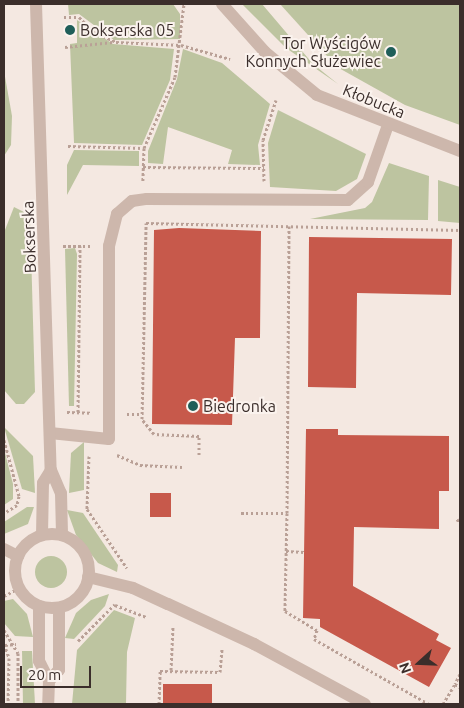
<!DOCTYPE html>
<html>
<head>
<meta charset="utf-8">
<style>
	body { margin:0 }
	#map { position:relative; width:464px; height:708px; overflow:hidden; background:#f4e8e1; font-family:Ubuntu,sans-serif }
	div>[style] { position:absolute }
	.green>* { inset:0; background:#bdc4a0 }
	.round { border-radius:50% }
	.building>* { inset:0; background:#c7594b; transform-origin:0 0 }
	.path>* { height:3px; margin-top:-1.5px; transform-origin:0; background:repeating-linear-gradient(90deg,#b9a096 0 2.5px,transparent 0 5px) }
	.service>* { height:12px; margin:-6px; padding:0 6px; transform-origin:6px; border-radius:6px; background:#cdb7ac }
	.minor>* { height:12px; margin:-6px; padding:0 6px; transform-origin:6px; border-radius:6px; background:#cdb7ac }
	.tertiary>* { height:12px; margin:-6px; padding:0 6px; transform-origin:6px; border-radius:6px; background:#cdb7ac }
	.tertiary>.ring { margin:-6px; padding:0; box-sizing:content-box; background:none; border:12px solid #cdb7ac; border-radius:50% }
	.dots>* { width:14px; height:14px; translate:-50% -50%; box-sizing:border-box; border:2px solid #fbf3ee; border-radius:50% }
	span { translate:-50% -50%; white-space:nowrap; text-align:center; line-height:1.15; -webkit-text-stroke:4px #fbf3ee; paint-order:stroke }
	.poi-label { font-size:16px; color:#3b2e2b }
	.left { translate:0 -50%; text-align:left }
	.right { translate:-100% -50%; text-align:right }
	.street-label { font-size:16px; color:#3b2e2b }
	.frame { position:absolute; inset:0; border:5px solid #3b2e2b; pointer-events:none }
	.north { position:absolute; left:394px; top:638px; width:50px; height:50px; -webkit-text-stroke:4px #fbf3ee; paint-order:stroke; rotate:250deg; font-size:14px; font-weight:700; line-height:20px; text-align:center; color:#3b2e2b }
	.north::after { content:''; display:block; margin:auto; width:18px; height:22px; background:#3b2e2b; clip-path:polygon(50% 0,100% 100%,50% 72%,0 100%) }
	.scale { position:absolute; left:20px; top:666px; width:71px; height:22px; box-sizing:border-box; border:2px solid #3b2e2b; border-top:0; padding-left:6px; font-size:15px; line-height:18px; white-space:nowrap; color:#3b2e2b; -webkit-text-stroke:4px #fbf3ee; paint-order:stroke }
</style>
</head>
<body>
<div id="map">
	<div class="green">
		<i style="clip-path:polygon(68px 4px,173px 4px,180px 14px,180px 39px,114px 40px,79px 14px,69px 15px)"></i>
		<i style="clip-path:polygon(242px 4px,262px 4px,313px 64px,338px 84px,286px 48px)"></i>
		<i style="clip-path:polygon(280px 4px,460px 4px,460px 125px,405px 105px,337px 67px)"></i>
		<i style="clip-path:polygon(77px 20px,113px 44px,174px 49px,170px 80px,142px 145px,74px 143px,70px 44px,77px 43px)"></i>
		<i style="clip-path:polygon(183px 49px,222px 63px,270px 104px,258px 145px,260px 165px,228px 164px,232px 150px,168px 127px,163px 164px,148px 163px,148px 151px,177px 79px)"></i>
		<i style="clip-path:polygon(4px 71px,12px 116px,11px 145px,4px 156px)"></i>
		<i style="clip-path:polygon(278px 110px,366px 154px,357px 179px,336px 191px,270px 187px,268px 143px)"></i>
		<i style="clip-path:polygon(74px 150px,139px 151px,139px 166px,83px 165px,67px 195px,67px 165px)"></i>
		<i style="clip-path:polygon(389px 163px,429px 176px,428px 220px,310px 219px,365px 208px,372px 202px)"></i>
		<i style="clip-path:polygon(438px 180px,460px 187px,460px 223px,438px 221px)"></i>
		<i style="clip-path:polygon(14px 207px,30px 215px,35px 392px,24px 404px,16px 404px,4px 390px,5px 230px)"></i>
		<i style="clip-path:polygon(75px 248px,77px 254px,74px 406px,69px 406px,65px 249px)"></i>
		<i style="clip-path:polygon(4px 427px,33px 456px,35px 493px,22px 489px)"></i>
		<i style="clip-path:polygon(84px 442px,84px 490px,69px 493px,71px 453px)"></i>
		<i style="clip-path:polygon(4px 449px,13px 484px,13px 499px,4px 505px)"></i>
		<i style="clip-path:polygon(27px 507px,34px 507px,28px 524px,4px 534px,4px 522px)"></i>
		<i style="clip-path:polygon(67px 510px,83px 513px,118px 565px,117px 572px,98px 563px,76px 535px)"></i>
		<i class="round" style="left:35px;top:556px;width:32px;height:32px"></i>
		<i style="clip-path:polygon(109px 594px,105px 606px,74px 639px,65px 638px,76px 613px,91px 600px)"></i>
		<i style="clip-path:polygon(13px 599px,27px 614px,33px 637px,15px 636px,4px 623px,4px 601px)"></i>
		<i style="clip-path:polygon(114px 610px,135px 618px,127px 652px,126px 704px,72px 704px,77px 650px)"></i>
		<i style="clip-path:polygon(22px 651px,32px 651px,35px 704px,23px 704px)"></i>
	</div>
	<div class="building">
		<i style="clip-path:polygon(179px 228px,261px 231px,260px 338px,235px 338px,232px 425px,152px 424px,154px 230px)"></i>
		<i style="clip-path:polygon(309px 237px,452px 239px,451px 295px,357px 293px,356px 388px,308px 387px)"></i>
		<i style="clip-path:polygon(306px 429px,338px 429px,338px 435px,449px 436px,449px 491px,439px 491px,439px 529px,354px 527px,353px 586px,439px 634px,436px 640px,451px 648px,429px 687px,320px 627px,320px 619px,303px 618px)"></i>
		<i style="left:150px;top:493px;width:21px;height:24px"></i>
		<i style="left:163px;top:684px;width:49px;height:20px"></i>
	</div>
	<div class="path">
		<i style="left:64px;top:17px;width:15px"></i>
		<i style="left:79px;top:17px;width:21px;rotate:45deg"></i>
		<i style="left:94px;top:32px;width:24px;rotate:24deg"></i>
		<i style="left:116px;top:42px;width:65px;rotate:2.6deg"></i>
		<i style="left:181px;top:45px;width:51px;rotate:15.9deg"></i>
		<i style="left:65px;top:47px;width:48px;rotate:-5.9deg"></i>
		<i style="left:68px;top:146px;width:76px;rotate:1.5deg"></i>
		<i style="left:144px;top:148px;width:34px;rotate:92deg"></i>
		<i style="left:144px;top:148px;width:77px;rotate:-66.4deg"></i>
		<i style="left:175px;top:77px;width:74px;rotate:-83deg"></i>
		<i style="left:143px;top:167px;width:121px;rotate:0.5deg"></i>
		<i style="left:264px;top:181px;width:41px;rotate:-91.4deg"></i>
		<i style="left:263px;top:140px;width:42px;rotate:-72deg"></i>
		<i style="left:63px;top:246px;width:29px"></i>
		<i style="left:67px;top:412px;width:24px;rotate:2deg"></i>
		<i style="left:78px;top:412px;width:166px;rotate:-89.3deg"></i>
		<i style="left:127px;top:414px;width:15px"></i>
		<i style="left:4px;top:440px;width:58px;rotate:75deg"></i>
		<i style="left:19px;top:496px;width:9px;rotate:103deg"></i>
		<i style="left:17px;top:505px;width:15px;rotate:148deg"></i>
		<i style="left:117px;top:455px;width:25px;rotate:23deg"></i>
		<i style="left:140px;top:465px;width:42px;rotate:2.7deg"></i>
		<i style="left:199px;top:455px;width:19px;rotate:-90deg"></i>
		<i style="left:199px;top:436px;width:45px;rotate:-177.5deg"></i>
		<i style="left:154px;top:434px;width:19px;rotate:-129deg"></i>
		<i style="left:142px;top:419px;width:196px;rotate:-88.8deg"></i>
		<i style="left:146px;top:223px;width:314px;rotate:1.3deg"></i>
		<i style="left:89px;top:456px;width:53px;rotate:92.2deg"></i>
		<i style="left:87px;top:509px;width:71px;rotate:55.9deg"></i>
		<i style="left:241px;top:513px;width:46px"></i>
		<i style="left:287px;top:513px;width:98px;rotate:91.2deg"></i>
		<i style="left:285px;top:611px;width:37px;rotate:31deg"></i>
		<i style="left:317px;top:630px;width:9px;rotate:108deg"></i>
		<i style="left:314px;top:639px;width:132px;rotate:29.5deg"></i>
		<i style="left:287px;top:513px;width:287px;rotate:-89.6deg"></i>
		<i style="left:457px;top:519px;width:5px;rotate:53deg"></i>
		<i style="left:286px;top:551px;width:18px;rotate:3deg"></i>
		<i style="left:4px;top:596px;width:17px;rotate:-28deg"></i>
		<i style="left:115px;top:605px;width:34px;rotate:21deg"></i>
		<i style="left:4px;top:630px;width:27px;rotate:59deg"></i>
		<i style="left:18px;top:653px;width:51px;rotate:90deg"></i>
		<i style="left:78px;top:641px;width:52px;rotate:-45deg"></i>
		<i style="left:4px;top:644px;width:15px;rotate:70deg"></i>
		<i style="left:9px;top:658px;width:46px;rotate:91.2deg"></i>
		<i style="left:5px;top:645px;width:11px;rotate:-5deg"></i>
		<i style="left:171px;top:670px;width:44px;rotate:-87.4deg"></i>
		<i style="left:460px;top:674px;width:11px;rotate:117deg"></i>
		<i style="left:455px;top:684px;width:6px;rotate:31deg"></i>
		<i style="left:159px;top:704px;width:33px;rotate:-88deg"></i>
		<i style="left:160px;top:671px;width:60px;rotate:1deg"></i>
		<i style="left:220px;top:672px;width:23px;rotate:-85deg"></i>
		<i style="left:443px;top:704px;width:23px;rotate:-59deg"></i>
	</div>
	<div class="service">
		<i style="left:50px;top:433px;width:59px;rotate:5.8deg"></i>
		<i style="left:109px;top:439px;width:193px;rotate:-90deg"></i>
		<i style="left:109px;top:246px;width:33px;rotate:-76deg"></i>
		<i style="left:117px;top:214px;width:20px;rotate:-41deg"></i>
		<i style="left:132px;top:201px;width:15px;rotate:-8deg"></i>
		<i style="left:147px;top:199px;width:201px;rotate:0.3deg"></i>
		<i style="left:348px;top:200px;width:27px;rotate:-42deg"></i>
		<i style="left:368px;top:182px;width:60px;rotate:-70.7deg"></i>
		<i style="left:4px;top:549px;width:16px;rotate:27deg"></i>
	</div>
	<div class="minor">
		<i style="left:88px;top:577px;width:46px;rotate:13.7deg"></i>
		<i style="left:133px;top:588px;width:38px;rotate:25deg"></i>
		<i style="left:168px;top:604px;width:95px;rotate:24.9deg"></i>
		<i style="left:254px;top:644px;width:126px;rotate:28.4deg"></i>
	</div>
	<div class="tertiary">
		<i style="left:36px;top:4px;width:466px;rotate:88.2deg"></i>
		<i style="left:51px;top:470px;width:25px;rotate:67deg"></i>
		<i style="left:61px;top:493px;width:42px;rotate:88.6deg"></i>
		<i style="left:222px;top:4px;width:64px;rotate:48.1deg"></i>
		<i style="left:265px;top:52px;width:67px;rotate:39.6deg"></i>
		<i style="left:317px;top:95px;width:154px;rotate:21.4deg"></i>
		<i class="ring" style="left:15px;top:534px;width:62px;height:62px"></i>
		<i style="left:42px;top:535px;width:52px;rotate:-88.9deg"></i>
		<i style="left:43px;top:483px;width:15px;rotate:-58deg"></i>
		<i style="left:39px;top:606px;width:55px;rotate:90deg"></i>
		<i style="left:39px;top:661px;width:22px;rotate:63deg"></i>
		<i style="left:49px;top:681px;width:23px;rotate:92deg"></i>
		<i style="left:49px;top:681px;width:15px;rotate:-48deg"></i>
		<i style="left:59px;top:670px;width:62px;rotate:-90deg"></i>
	</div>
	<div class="dots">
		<i style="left:70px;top:30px;background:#1f5e59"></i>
		<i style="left:391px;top:52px;background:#1f5e59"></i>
		<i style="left:193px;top:406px;background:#1f5e59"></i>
	</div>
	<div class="poi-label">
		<span class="left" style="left:80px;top:30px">Bokserska 05</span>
		<span class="right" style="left:381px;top:52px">Tor Wyścigów<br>Konnych Służewiec</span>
		<span class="left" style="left:203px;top:406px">Biedronka</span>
	</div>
	<div class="street-label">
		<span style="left:374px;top:101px;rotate:22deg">Kłobucka</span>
		<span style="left:29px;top:237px;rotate:-92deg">Bokserska</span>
	</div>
	<div class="frame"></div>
	<div class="north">N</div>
	<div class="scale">20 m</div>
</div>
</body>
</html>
